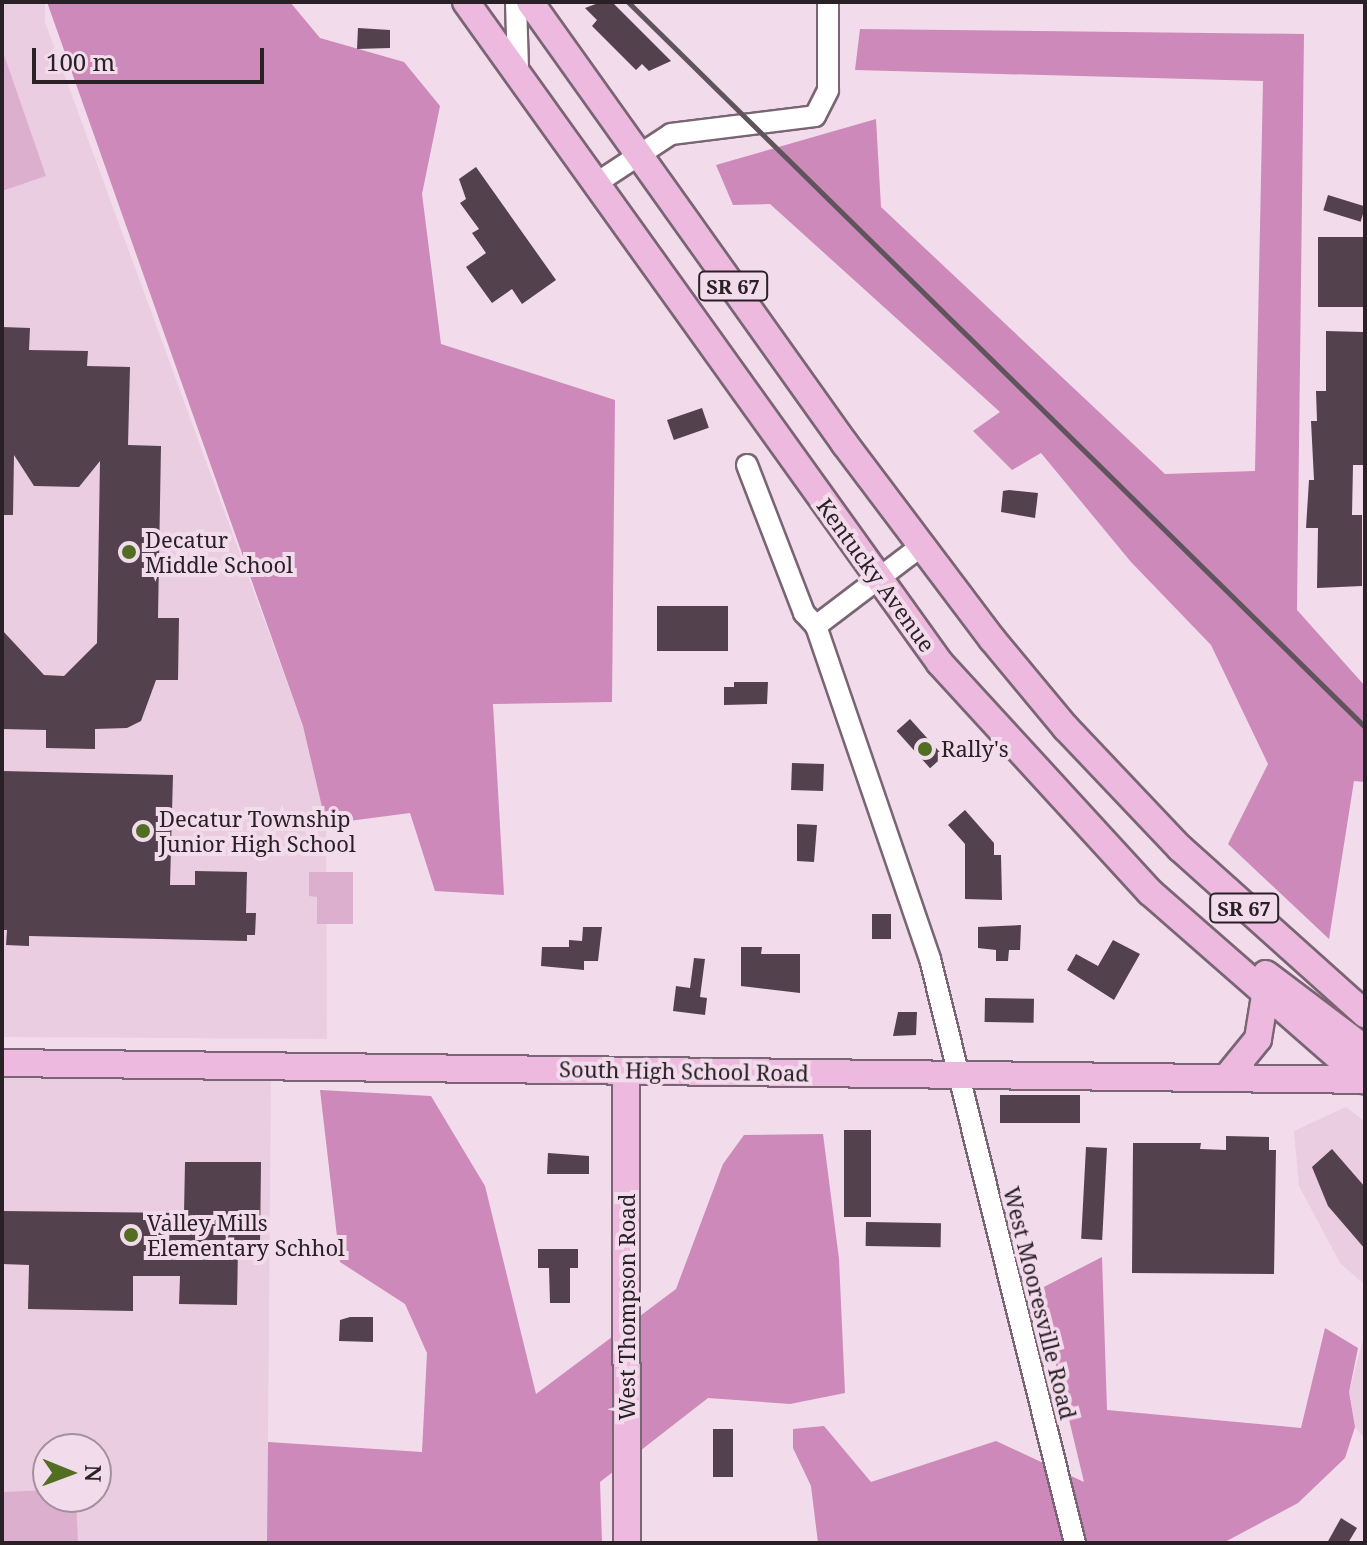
<!DOCTYPE html>
<html>
<head>
<meta charset="utf-8">
<style>
	body { margin:0 }
	#map { position:relative; width:1367px; height:1545px; overflow:hidden; background:#f2dbea; font-family:"Noto Serif",serif }
	div>[style] { position:absolute }
	.built>* { inset:0; background:#ebcde1 }
	.green>* { inset:0; background:#ddafcf }
	.forest>* { inset:0; background:#cc89b9 }
	.building>* { inset:0; background:#53414d; transform-origin:0 0 }
	.roads { filter:drop-shadow(2px 0 #796573) drop-shadow(-2px 0 #796573) drop-shadow(0 2px #796573) drop-shadow(0 -2px #796573) }
	.minor>* { height:20px; margin:-10px; padding:0 10px; transform-origin:10px; border-radius:10px; background:#fff }
	.major>* { height:26px; margin:-13px; padding:0 13px; transform-origin:13px; border-radius:13px; background:#edb9df }
	.rail>* { height:5px; margin:-2.5px; padding:0 2.5px; transform-origin:2.5px; border-radius:2.5px; background:#60545c }
	.dots>* { width:22px; height:22px; translate:-50% -50%; box-sizing:border-box; border:4px solid #f2dbea; border-radius:50% }
	span { translate:-50% -50%; white-space:nowrap; text-align:center; line-height:1.15; -webkit-text-stroke:8px #f2dbea; paint-order:stroke }
	.shield-label span { padding:2px 6px; background:#f2dbea; border:2px solid; border-radius:6px; -webkit-text-stroke-width:0 }
	.shield-label { font-size:20px; color:#2a2127; font-weight:700 }
	.poi-label { font-size:22px; color:#2a2127 }
	.left { translate:0 -50%; text-align:left }
	.street-label { font-size:22px; color:#2a2127 }
	.frame { position:absolute; inset:0; border:4px solid #2a2127; pointer-events:none }
	.north { position:absolute; left:32px; top:1433px; width:80px; height:80px; box-sizing:border-box; background:#f2dbea; border:2px solid #a2919c; border-radius:50%; rotate:91deg; font-size:22px; font-weight:700; line-height:32px; text-align:center; color:#2a2127 }
	.north::after { content:''; display:block; margin:auto; width:28px; height:36px; background:#516e22; clip-path:polygon(50% 0,100% 100%,50% 72%,0 100%) }
	.scale { position:absolute; left:32px; top:48px; width:232px; height:36px; box-sizing:border-box; border:4px solid #2a2127; border-top:0; padding-left:10px; font-size:24px; line-height:28px; white-space:nowrap; color:#2a2127; -webkit-text-stroke:6px #f2dbea; paint-order:stroke }
</style>
</head>
<body>
<div id="map">
	<div class="built">
		<i style="clip-path:polygon(2px 2px,45px 2px,45px 22px,303px 726px,326px 824px,327px 1039px,2px 1037px)"></i>
		<i style="clip-path:polygon(evenodd,2px 1076px,271px 1078px,267px 1543px,2px 1543px,2px 1076px,48px 1449px,96px 1449px,96px 1497px,48px 1497px,48px 1449px)"></i>
		<i style="clip-path:polygon(1346px 1107px,1365px 1122px,1365px 1285px,1340px 1263px,1299px 1186px,1294px 1131px)"></i>
		<i style="clip-path:polygon(1365px 1333px,1365px 1439px,1355px 1427px,1349px 1392px)"></i>
	</div>
	<div class="green">
		<i style="clip-path:polygon(2px 49px,46px 176px,2px 191px)"></i>
		<i style="clip-path:polygon(353px 872px,353px 924px,317px 924px,317px 897px,309px 896px,309px 872px)"></i>
		<i style="clip-path:polygon(48px 1490px,48px 1497px,76px 1497px,78px 1543px,2px 1543px,2px 1492px)"></i>
	</div>
	<div class="forest">
		<i style="clip-path:polygon(47px 2px,290px 2px,320px 38px,404px 62px,440px 106px,422px 194px,441px 344px,615px 400px,612px 702px,493px 704px,504px 895px,435px 891px,410px 813px,326px 824px,303px 726px)"></i>
		<i style="clip-path:polygon(860px 29px,1304px 34px,1297px 610px,1365px 686px,1365px 782px,1354px 781px,1329px 939px,1228px 844px,1268px 764px,1211px 645px,1131px 562px,1041px 453px,1012px 470px,973px 431px,1000px 412px,770px 204px,733px 205px,716px 165px,876px 119px,881px 207px,1165px 474px,1255px 471px,1263px 81px,855px 70px)"></i>
		<i style="clip-path:polygon(320px 1090px,431px 1096px,485px 1186px,536px 1394px,676px 1289px,723px 1164px,744px 1135px,823px 1134px,839px 1259px,845px 1393px,790px 1404px,708px 1398px,600px 1482px,602px 1543px,267px 1543px,268px 1442px,422px 1452px,427px 1353px,405px 1304px,340px 1262px)"></i>
		<i style="clip-path:polygon(1102px 1257px,1107px 1410px,1301px 1428px,1325px 1328px,1358px 1348px,1349px 1392px,1355px 1427px,1345px 1458px,1298px 1503px,1223px 1543px,818px 1543px,811px 1486px,793px 1448px,793px 1429px,824px 1426px,871px 1482px,996px 1441px,1084px 1482px,1038px 1290px)"></i>
	</div>
	<div class="building">
		<i style="clip-path:polygon(601px 2px,612px 2px,671px 61px,649px 71px,642px 64px,636px 70px,592px 26px,597px 20px,585px 8px)"></i>
		<i style="clip-path:polygon(358px 28px,390px 30px,390px 48px,357px 49px)"></i>
		<i style="clip-path:polygon(476px 167px,556px 280px,522px 304px,512px 289px,492px 303px,466px 267px,486px 253px,472px 233px,479px 229px,460px 203px,466px 199px,459px 179px)"></i>
		<i style="left:1328px;top:195px;width:39px;height:16px;rotate:17deg"></i>
		<i style="left:1318px;top:237px;width:45px;height:70px"></i>
		<i style="clip-path:polygon(2px 327px,30px 328px,29px 350px,88px 351px,87px 366px,130px 367px,128px 445px,161px 446px,158px 618px,179px 618px,178px 680px,156px 680px,141px 721px,127px 728px,95px 729px,95px 749px,46px 748px,46px 730px,2px 729px,2px 630px,44px 675px,64px 676px,97px 643px,100px 461px,79px 487px,34px 486px,14px 455px,13px 515px,2px 515px)"></i>
		<i style="clip-path:polygon(1326px 331px,1363px 332px,1363px 465px,1353px 465px,1352px 515px,1362px 515px,1362px 586px,1317px 588px,1318px 528px,1306px 528px,1309px 480px,1314px 480px,1311px 421px,1317px 421px,1316px 391px,1326px 391px)"></i>
		<i style="left:702px;top:408px;width:21px;height:37px;rotate:71deg"></i>
		<i style="clip-path:polygon(1009px 490px,1038px 493px,1035px 518px,1001px 512px,1003px 491px)"></i>
		<i style="left:657px;top:606px;width:71px;height:45px"></i>
		<i style="clip-path:polygon(734px 682px,768px 682px,767px 704px,724px 705px,724px 687px,734px 687px)"></i>
		<i style="left:910px;top:719px;width:50px;height:18px;rotate:48deg"></i>
		<i style="left:792px;top:763px;width:32px;height:27px;rotate:2deg"></i>
		<i style="clip-path:polygon(2px 771px,173px 775px,170px 885px,195px 885px,195px 871px,247px 872px,246px 913px,256px 913px,255px 935px,247px 935px,247px 941px,29px 936px,29px 946px,6px 945px,7px 930px,2px 930px)"></i>
		<i style="clip-path:polygon(965px 810px,994px 843px,994px 855px,1001px 855px,1002px 900px,965px 899px,965px 844px,948px 825px)"></i>
		<i style="clip-path:polygon(797px 824px,817px 825px,814px 862px,797px 861px)"></i>
		<i style="left:872px;top:914px;width:19px;height:25px"></i>
		<i style="clip-path:polygon(1021px 925px,1020px 950px,1009px 950px,1008px 961px,996px 961px,996px 950px,978px 948px,978px 927px)"></i>
		<i style="clip-path:polygon(583px 927px,602px 927px,598px 961px,584px 961px,584px 970px,541px 966px,542px 947px,569px 947px,569px 940px,582px 941px)"></i>
		<i style="clip-path:polygon(1113px 940px,1140px 954px,1114px 1000px,1067px 970px,1076px 954px,1098px 966px)"></i>
		<i style="clip-path:polygon(741px 947px,762px 947px,761px 954px,800px 954px,800px 993px,741px 986px)"></i>
		<i style="clip-path:polygon(694px 958px,705px 959px,700px 997px,707px 998px,705px 1015px,673px 1011px,676px 986px,690px 988px)"></i>
		<i style="left:985px;top:998px;width:49px;height:24px;rotate:1deg"></i>
		<i style="clip-path:polygon(898px 1012px,917px 1012px,916px 1035px,893px 1036px)"></i>
		<i style="left:1000px;top:1095px;width:80px;height:28px"></i>
		<i style="left:844px;top:1130px;width:27px;height:87px"></i>
		<i style="clip-path:polygon(1226px 1136px,1269px 1137px,1269px 1150px,1276px 1150px,1274px 1274px,1132px 1273px,1133px 1143px,1201px 1143px,1200px 1149px,1226px 1150px)"></i>
		<i style="left:1086px;top:1147px;width:21px;height:92px;rotate:3deg"></i>
		<i style="clip-path:polygon(1332px 1149px,1365px 1187px,1365px 1249px,1328px 1206px,1312px 1167px)"></i>
		<i style="clip-path:polygon(548px 1153px,589px 1156px,589px 1174px,547px 1174px)"></i>
		<i style="clip-path:polygon(185px 1162px,261px 1162px,260px 1247px,238px 1247px,237px 1305px,179px 1304px,180px 1276px,133px 1276px,133px 1311px,28px 1309px,29px 1265px,2px 1264px,2px 1211px,184px 1213px)"></i>
		<i style="left:866px;top:1222px;width:75px;height:24px;rotate:1deg"></i>
		<i style="clip-path:polygon(538px 1249px,578px 1249px,578px 1268px,570px 1268px,570px 1303px,550px 1303px,549px 1268px,538px 1268px)"></i>
		<i style="clip-path:polygon(350px 1317px,373px 1317px,373px 1342px,339px 1341px,340px 1320px)"></i>
		<i style="left:713px;top:1429px;width:20px;height:48px"></i>
		<i style="clip-path:polygon(1341px 1518px,1357px 1528px,1348px 1543px,1327px 1543px)"></i>
	</div>
	<div class="roads">
		<div class="minor">
			<i style="left:516px;top:2px;width:67px;rotate:88.3deg"></i>
			<i style="left:598px;top:182px;width:87px;rotate:-33.3deg"></i>
			<i style="left:671px;top:134px;width:145px;rotate:-7.1deg"></i>
			<i style="left:815px;top:116px;width:29px;rotate:-63deg"></i>
			<i style="left:828px;top:90px;width:88px;rotate:-90deg"></i>
			<i style="left:747px;top:465px;width:159px;rotate:68.9deg"></i>
			<i style="left:804px;top:613px;width:18px;rotate:47deg"></i>
			<i style="left:920px;top:547px;width:131px;rotate:142.8deg"></i>
			<i style="left:816px;top:626px;width:352px;rotate:71.1deg"></i>
			<i style="left:930px;top:959px;width:602px;rotate:76.06deg"></i>
		</div>
		<div class="major">
			<i style="left:466px;top:2px;width:813px;rotate:54.36deg"></i>
			<i style="left:940px;top:663px;width:311px;rotate:47.5deg"></i>
			<i style="left:1150px;top:892px;width:286px;rotate:41.2deg"></i>
			<i style="left:530px;top:2px;width:543px;rotate:54.52deg"></i>
			<i style="left:845px;top:444px;width:244px;rotate:53deg"></i>
			<i style="left:992px;top:639px;width:116px;rotate:50.3deg"></i>
			<i style="left:1066px;top:728px;width:166px;rotate:46.5deg"></i>
			<i style="left:1180px;top:848px;width:249px;rotate:41.9deg"></i>
			<i style="left:1266px;top:974px;width:124px;rotate:37.1deg"></i>
			<i style="left:2px;top:1063px;width:1363px;rotate:0.71deg"></i>
			<i style="left:626px;top:1071px;width:472px;rotate:89.9deg"></i>
			<i style="left:1227px;top:1077px;width:49px;rotate:-50.8deg"></i>
			<i style="left:1258px;top:1039px;width:44px;rotate:-80.8deg"></i>
		</div>
	</div>
	<div class="rail">
		<i style="left:628px;top:2px;width:1034px;rotate:44.53deg"></i>
	</div>
	<div class="dots">
		<i style="left:129px;top:552px;background:#516e22"></i>
		<i style="left:925px;top:749px;background:#516e22"></i>
		<i style="left:143px;top:831px;background:#516e22"></i>
		<i style="left:131px;top:1235px;background:#516e22"></i>
	</div>
	<div class="shield-label">
		<span style="left:733px;top:286px">SR 67</span>
		<span style="left:1244px;top:908px">SR 67</span>
	</div>
	<div class="poi-label">
		<span class="left" style="left:145px;top:552px">Decatur<br>Middle School</span>
		<span class="left" style="left:941px;top:749px">Rally's</span>
		<span class="left" style="left:159px;top:831px">Decatur Township<br>Junior High School</span>
		<span class="left" style="left:147px;top:1235px">Valley Mills<br>Elementary Schhol</span>
	</div>
	<div class="street-label">
		<span style="left:876px;top:575px;rotate:54deg">Kentucky Avenue</span>
		<span style="left:684px;top:1071px;rotate:1deg">South High School Road</span>
		<span style="left:1040px;top:1303px;rotate:76deg">West Mooresville Road</span>
		<span style="left:627px;top:1307px;rotate:-90deg">West Thompson Road</span>
	</div>
	<div class="frame"></div>
	<div class="north">N</div>
	<div class="scale">100 m</div>
</div>
</body>
</html>
